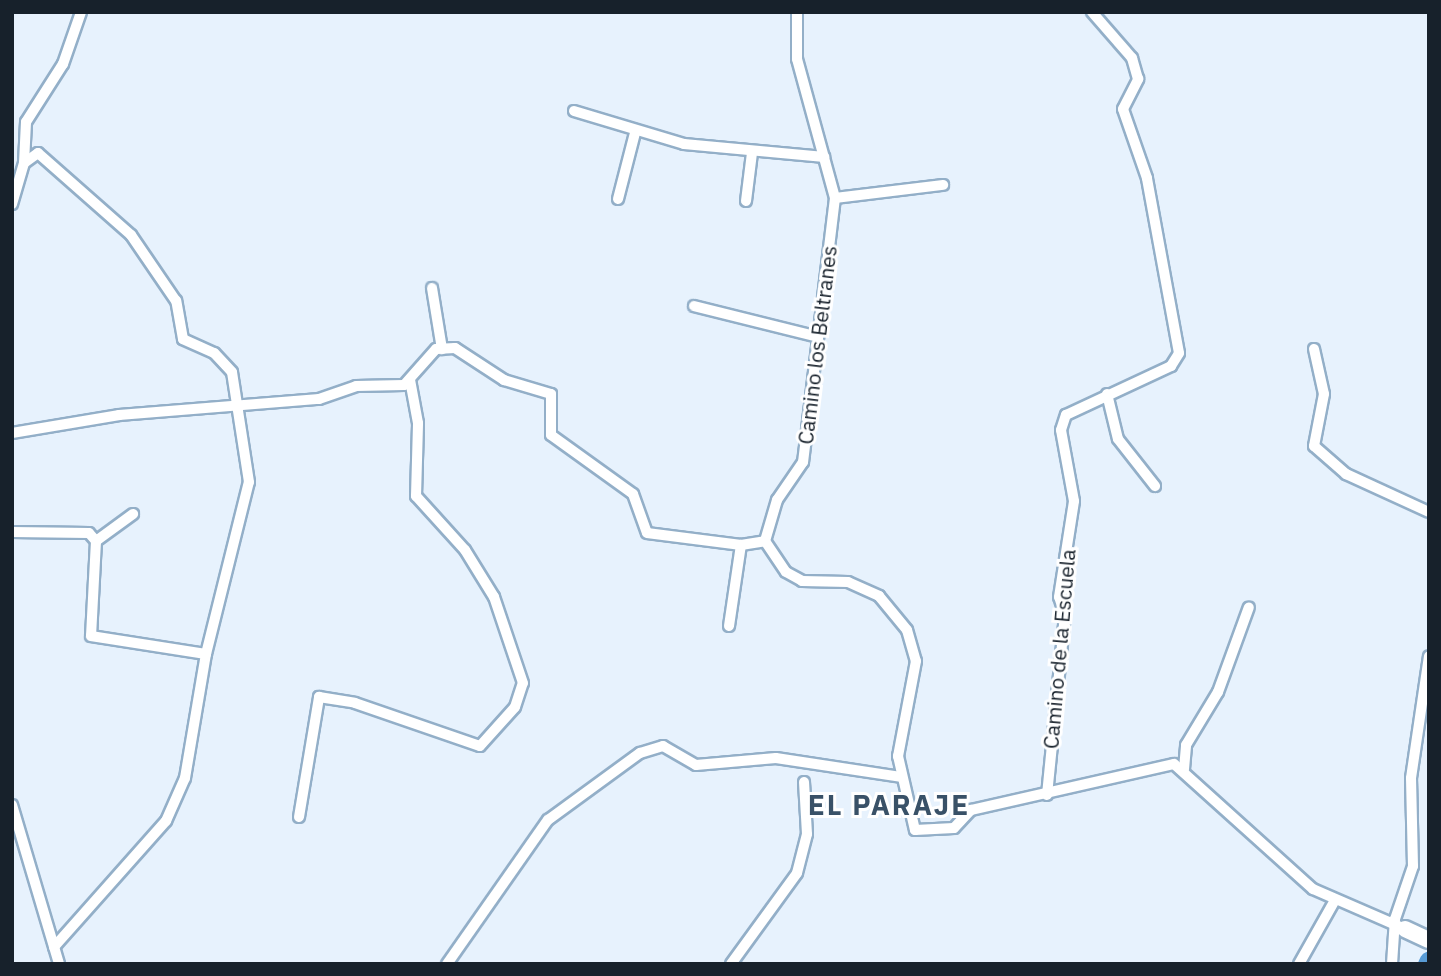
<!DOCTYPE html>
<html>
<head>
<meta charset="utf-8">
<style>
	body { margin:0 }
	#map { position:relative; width:1441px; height:976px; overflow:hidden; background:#e7f2fd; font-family:"IBM Plex Sans",sans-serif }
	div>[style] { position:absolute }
	.river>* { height:19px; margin:-9.5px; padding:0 9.5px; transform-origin:9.5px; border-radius:9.5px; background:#599cd6 }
	.roads { filter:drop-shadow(2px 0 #93afc8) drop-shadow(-2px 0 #93afc8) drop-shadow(0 2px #93afc8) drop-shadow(0 -2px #93afc8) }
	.street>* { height:10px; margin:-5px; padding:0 5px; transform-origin:5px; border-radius:5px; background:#fff }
	.secondary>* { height:16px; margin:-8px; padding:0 8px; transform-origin:8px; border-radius:8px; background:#fff }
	span { translate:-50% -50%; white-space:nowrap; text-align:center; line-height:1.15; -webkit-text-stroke:6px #fff; paint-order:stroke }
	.street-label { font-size:21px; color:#17212b }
	.district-label { font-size:28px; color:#395167; font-weight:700; letter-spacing:2px }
	.frame { position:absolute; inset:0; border:14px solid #17212b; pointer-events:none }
</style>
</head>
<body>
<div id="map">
	<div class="river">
		<i style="left:1427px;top:964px;width:4px;rotate:-63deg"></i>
	</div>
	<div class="roads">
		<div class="street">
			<i style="left:797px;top:12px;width:47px;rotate:90deg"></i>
			<i style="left:797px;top:59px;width:144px;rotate:74.7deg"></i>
			<i style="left:835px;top:198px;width:266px;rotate:96.9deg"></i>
			<i style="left:803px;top:462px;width:46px;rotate:124.4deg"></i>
			<i style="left:777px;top:500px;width:43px;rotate:106.3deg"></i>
			<i style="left:765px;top:541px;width:37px;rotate:56deg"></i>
			<i style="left:786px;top:572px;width:18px;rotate:29deg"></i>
			<i style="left:802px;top:581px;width:46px;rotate:1.2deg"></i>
			<i style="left:848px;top:582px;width:34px;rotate:24deg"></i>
			<i style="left:879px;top:596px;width:44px;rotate:50.5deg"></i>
			<i style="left:907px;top:630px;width:32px;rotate:74deg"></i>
			<i style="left:916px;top:661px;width:97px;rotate:100.7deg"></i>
			<i style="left:898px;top:756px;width:76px;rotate:77.1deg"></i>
			<i style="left:915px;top:830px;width:39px;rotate:-3deg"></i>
			<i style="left:954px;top:828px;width:25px;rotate:-47deg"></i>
			<i style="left:971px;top:810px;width:208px;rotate:-12.8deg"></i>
			<i style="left:1174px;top:764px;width:187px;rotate:42deg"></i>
			<i style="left:1313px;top:889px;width:100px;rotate:23.5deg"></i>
			<i style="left:574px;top:111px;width:115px;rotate:16.7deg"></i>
			<i style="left:684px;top:144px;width:141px;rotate:5.3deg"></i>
			<i style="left:835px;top:198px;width:109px;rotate:-6.9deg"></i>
			<i style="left:618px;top:199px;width:68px;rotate:-75.6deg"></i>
			<i style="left:746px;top:201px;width:48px;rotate:-82.9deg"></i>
			<i style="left:12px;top:204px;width:43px;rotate:-73.7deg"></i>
			<i style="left:24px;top:163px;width:41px;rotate:-87.2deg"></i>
			<i style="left:26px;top:122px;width:69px;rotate:-57.5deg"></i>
			<i style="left:63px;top:64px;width:55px;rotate:-70.9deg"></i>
			<i style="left:432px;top:288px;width:62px;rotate:80.7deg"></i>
			<i style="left:694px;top:306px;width:128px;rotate:14deg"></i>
			<i style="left:1314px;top:349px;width:46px;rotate:77.5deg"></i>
			<i style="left:1324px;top:394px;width:53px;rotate:100.9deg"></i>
			<i style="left:1314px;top:446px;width:43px;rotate:41.2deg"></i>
			<i style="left:1346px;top:474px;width:91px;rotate:24.6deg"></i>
			<i style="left:1107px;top:394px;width:46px;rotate:76.3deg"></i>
			<i style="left:1118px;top:439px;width:60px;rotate:51.8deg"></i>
			<i style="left:12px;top:433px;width:109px;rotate:-9.5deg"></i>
			<i style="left:119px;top:415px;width:201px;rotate:-4.6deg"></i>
			<i style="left:319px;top:399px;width:39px;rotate:-19deg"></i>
			<i style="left:356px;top:386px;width:48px;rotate:-1.2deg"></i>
			<i style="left:404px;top:385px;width:48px;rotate:-48.4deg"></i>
			<i style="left:436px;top:349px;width:19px;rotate:-3deg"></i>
			<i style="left:455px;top:348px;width:59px;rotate:33.1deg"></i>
			<i style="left:504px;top:380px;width:49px;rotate:16.6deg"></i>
			<i style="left:551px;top:394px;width:41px;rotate:90deg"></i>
			<i style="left:551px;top:435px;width:101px;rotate:35.7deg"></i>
			<i style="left:633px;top:494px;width:41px;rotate:70.3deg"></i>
			<i style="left:647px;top:533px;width:95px;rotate:7.3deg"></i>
			<i style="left:741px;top:545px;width:24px;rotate:-9deg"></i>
			<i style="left:12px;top:532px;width:77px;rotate:0.7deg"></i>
			<i style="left:89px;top:533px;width:11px;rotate:49deg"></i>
			<i style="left:96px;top:541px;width:95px;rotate:93deg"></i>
			<i style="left:91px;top:636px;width:116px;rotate:8.9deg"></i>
			<i style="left:206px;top:654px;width:177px;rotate:-76deg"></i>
			<i style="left:249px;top:482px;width:111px;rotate:-98.8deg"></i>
			<i style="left:232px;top:372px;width:26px;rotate:-133deg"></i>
			<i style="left:214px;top:353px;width:34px;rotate:-156deg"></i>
			<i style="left:183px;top:339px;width:39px;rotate:-100deg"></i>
			<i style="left:176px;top:301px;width:80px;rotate:-124.3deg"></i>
			<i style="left:131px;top:235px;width:124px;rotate:-138.6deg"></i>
			<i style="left:38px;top:153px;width:17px;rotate:144deg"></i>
			<i style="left:96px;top:541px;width:46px;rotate:-36.1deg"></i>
			<i style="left:729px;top:626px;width:82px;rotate:-81.6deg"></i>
			<i style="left:1184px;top:769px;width:24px;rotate:-85deg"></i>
			<i style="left:1186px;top:745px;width:62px;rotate:-58.9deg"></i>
			<i style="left:1218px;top:692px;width:90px;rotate:-70deg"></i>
			<i style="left:1047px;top:795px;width:181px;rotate:-84.3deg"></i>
			<i style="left:1065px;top:615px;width:19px;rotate:-108deg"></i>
			<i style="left:1059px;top:597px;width:97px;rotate:-81.1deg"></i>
			<i style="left:1074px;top:501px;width:72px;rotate:-100.4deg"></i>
			<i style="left:1061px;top:430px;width:16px;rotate:-72deg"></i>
			<i style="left:1066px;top:415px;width:116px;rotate:-25deg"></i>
			<i style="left:1171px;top:366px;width:15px;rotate:-58deg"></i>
			<i style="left:1179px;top:353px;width:178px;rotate:-100.4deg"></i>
			<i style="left:1147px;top:178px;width:73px;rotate:-109.2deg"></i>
			<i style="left:1123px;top:109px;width:34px;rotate:-63deg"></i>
			<i style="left:1138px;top:79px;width:22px;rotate:-106deg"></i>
			<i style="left:1132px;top:58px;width:61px;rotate:-131deg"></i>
			<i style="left:12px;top:805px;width:166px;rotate:73.5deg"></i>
			<i style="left:299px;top:817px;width:122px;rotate:-80.5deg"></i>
			<i style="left:319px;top:697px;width:36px;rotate:9deg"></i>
			<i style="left:355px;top:703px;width:132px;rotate:19deg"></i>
			<i style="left:480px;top:746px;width:52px;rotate:-48.1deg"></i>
			<i style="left:515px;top:707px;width:25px;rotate:-72deg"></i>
			<i style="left:523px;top:683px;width:91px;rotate:-108.6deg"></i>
			<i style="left:494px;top:597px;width:55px;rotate:-121.7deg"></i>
			<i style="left:465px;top:550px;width:73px;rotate:-132.2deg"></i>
			<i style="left:416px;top:496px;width:73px;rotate:-88.4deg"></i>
			<i style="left:418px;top:423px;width:44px;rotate:-100.5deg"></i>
			<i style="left:54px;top:947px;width:169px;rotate:-48.4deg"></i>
			<i style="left:166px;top:821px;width:47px;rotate:-66.2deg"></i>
			<i style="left:185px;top:778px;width:126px;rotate:-80.4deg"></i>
			<i style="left:447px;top:964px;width:176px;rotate:-55deg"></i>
			<i style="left:548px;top:820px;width:114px;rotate:-36.1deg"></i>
			<i style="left:640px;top:753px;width:24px;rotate:-17deg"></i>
			<i style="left:663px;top:746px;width:38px;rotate:30deg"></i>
			<i style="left:696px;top:765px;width:80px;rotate:-5deg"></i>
			<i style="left:776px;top:758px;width:126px;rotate:8.6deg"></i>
			<i style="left:731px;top:964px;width:112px;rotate:-54deg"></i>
			<i style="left:797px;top:873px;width:40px;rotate:-75.6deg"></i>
			<i style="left:807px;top:834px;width:52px;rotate:-93.3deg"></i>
			<i style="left:1299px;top:964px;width:73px;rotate:-60.6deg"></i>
			<i style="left:1392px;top:964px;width:45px;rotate:-86.2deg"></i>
			<i style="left:1395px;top:919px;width:56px;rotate:-71.2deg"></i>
			<i style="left:1413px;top:866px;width:88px;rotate:-91.3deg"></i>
			<i style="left:1411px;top:778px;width:123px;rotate:-81.6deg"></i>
		</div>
		<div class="secondary">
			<i style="left:1405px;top:929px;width:26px;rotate:25deg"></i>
		</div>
	</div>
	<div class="street-label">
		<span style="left:817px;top:345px;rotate:-83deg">Camino los Beltranes</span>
		<span style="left:1059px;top:649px;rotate:-85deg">Camino de la Escuela</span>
	</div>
	<div class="district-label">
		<span style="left:889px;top:805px">EL PARAJE</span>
	</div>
	<div class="frame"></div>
</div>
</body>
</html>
